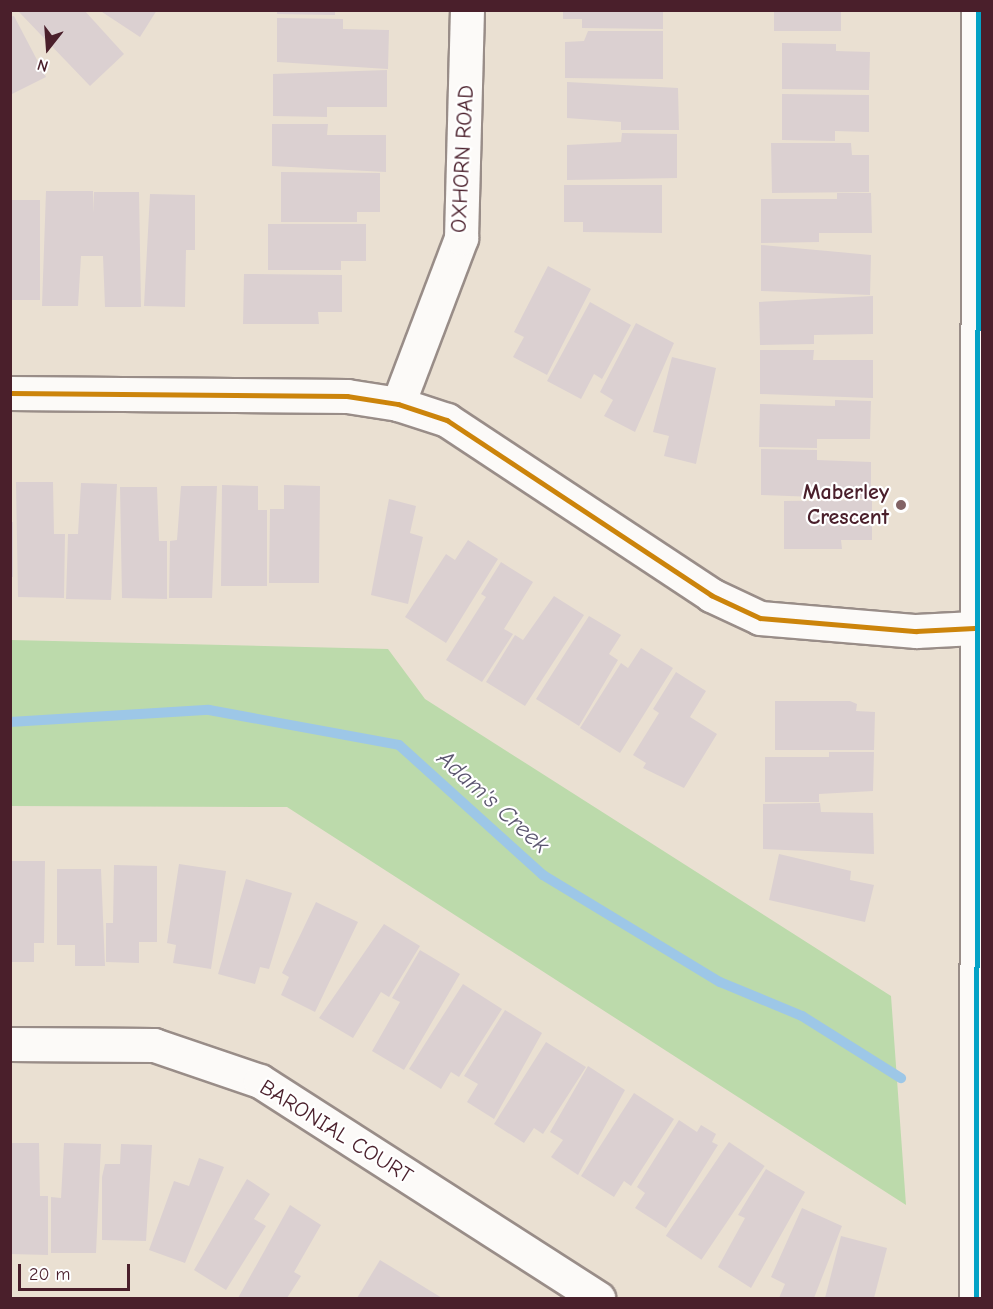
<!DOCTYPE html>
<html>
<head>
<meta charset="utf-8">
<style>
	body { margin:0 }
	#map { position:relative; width:993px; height:1309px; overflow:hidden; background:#eae0d2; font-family:"Comic Neue",sans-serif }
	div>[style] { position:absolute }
	.green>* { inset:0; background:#bcdaab }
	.stream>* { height:10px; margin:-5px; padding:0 5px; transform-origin:5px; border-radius:5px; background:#9dc7e7 }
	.building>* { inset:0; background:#dbd0d1; transform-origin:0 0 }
	.roads { filter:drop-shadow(2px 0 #998d88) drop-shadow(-2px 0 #998d88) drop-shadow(0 2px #998d88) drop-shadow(0 -2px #998d88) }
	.minor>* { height:33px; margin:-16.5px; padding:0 16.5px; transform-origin:16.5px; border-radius:16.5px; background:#fcfaf8 }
	.bus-1>* { height:4.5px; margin:-2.25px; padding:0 2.25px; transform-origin:2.25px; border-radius:2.25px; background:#cc840b }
	.bus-2>* { height:4.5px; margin:-2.25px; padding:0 2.25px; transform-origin:2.25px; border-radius:2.25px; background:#04a2c6 }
	.dots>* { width:16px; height:16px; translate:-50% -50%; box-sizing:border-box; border:3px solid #fff; border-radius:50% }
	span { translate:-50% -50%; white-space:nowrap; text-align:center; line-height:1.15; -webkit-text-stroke:4.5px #fff; paint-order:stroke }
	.street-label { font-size:22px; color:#4a1f2b }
	.poi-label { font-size:22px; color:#4a1f2b; font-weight:700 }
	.right { translate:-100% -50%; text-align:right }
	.water-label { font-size:24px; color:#5c5670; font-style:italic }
	.frame { position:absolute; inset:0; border:12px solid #4a1f2b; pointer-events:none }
	.north { position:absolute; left:18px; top:18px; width:60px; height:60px; -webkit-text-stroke:4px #fff; paint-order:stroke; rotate:197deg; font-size:16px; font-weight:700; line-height:24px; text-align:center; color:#4a1f2b }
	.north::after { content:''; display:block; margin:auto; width:21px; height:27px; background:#4a1f2b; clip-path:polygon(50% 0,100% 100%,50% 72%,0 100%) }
	.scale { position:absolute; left:18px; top:1264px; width:112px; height:27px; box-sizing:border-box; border:3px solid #4a1f2b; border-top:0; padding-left:8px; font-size:18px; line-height:21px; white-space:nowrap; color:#4a1f2b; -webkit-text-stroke:4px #fff; paint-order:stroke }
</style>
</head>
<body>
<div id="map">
	<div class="green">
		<i style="clip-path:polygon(11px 640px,388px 649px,425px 699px,891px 996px,906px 1205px,287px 807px,11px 806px)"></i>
	</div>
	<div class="stream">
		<i style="left:10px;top:722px;width:199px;rotate:-3.5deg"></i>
		<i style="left:209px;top:710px;width:193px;rotate:10.4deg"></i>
		<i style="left:399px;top:745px;width:194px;rotate:42.1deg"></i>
		<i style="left:543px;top:875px;width:207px;rotate:31.2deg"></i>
		<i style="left:720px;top:982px;width:89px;rotate:22.5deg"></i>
		<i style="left:802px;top:1016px;width:117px;rotate:32.1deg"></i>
	</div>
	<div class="building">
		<i style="clip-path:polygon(84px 10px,124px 54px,90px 86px,19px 12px)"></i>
		<i style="clip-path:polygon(99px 10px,157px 10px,140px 37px)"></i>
		<i style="clip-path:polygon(277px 10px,335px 10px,335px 15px,277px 14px)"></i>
		<i style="clip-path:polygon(563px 10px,663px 10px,663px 29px,582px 28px,582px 19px,563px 19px)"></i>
		<i style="left:774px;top:10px;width:67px;height:21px"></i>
		<i style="clip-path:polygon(14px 16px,46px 77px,10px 95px,10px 17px)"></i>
		<i style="clip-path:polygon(277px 18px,343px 19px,343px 29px,389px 30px,388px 69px,277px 62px)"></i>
		<i style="clip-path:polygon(588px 31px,663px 31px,663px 79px,565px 78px,565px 42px,584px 41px)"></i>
		<i style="clip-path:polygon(782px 43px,836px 44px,836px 51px,870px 52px,869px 90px,782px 89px)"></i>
		<i style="clip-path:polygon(387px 70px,387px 107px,327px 107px,327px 117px,273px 116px,273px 74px)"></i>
		<i style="clip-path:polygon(567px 82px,678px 88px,679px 130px,621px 130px,621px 122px,567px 118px)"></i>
		<i style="clip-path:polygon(782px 94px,869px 95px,869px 132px,835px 131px,835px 141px,782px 140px)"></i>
		<i style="clip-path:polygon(272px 124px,328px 124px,327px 135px,386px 135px,386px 172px,272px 166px)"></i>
		<i style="clip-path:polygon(622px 133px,677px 134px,677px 178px,567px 180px,567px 145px,621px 142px)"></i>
		<i style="clip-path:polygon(771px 143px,851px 143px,852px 155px,869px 155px,869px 192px,772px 193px)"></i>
		<i style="clip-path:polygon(281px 172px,380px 173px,380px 212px,357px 212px,357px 222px,281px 222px)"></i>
		<i style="clip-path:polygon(564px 185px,662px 185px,662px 233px,583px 232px,583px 222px,564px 222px)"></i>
		<i style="clip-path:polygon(46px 191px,93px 191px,93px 213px,94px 192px,139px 192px,141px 307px,105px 307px,103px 256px,81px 256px,78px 306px,42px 306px)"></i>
		<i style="clip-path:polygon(837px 193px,871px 193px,872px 233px,819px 233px,819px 242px,761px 243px,761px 199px,837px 199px)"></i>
		<i style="clip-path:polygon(150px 194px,195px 195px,195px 250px,186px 250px,185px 307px,144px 306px)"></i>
		<i style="left:10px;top:200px;width:30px;height:100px"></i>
		<i style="clip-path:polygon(268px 224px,366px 224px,366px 261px,341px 261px,341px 270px,268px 270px)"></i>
		<i style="clip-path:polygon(761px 245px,871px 255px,870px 295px,761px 291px)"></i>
		<i style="clip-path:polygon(548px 266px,591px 289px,547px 375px,513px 357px,524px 337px,514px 332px)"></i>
		<i style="clip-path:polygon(244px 274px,342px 275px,342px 312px,318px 312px,319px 324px,243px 324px)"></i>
		<i style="clip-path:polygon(873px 296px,873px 334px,814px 335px,814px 344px,760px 345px,759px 302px)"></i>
		<i style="clip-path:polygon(590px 302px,631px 325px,602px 379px,594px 374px,581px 399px,547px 381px)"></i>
		<i style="clip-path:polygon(636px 323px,674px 343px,635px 432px,604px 416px,613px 400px,600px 392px)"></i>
		<i style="clip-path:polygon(760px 350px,814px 350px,813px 360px,873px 360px,873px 398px,760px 394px)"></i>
		<i style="clip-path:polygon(672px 357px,716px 368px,696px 464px,664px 456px,669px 436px,653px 432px)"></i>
		<i style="clip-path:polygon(835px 400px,871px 401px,870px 439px,817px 439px,817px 448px,759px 447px,760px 404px,835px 406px)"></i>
		<i style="clip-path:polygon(761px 449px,817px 450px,817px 460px,871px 462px,871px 499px,761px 495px)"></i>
		<i style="clip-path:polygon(16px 482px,53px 482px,54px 534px,65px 534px,64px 598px,18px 597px)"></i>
		<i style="clip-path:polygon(81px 483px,117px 484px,111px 600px,66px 599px,68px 534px,78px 534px)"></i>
		<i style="clip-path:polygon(222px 485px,258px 486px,258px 510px,267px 510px,267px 586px,221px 586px)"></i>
		<i style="clip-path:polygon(284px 485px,320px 486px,319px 583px,269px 583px,270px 509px,284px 509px)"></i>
		<i style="clip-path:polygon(181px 486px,217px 486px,212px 598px,169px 598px,170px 541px,177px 540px)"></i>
		<i style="clip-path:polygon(120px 487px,157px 487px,159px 541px,167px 541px,167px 599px,122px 598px)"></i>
		<i style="clip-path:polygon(389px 499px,416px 506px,410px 533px,423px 537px,408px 604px,371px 595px)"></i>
		<i style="clip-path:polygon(872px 500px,872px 540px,841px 540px,842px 549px,784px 549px,784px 501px)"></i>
		<i style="left:10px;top:522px;width:3px;height:55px"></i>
		<i style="clip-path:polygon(468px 540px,498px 559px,446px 643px,405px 617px,446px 554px,455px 560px)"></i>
		<i style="clip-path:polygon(501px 562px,533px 582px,504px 629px,513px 634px,482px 682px,446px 660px,486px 597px,481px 594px)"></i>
		<i style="clip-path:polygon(554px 596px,584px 615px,525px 706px,486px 682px,515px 635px,523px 640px)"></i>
		<i style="clip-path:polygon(589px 616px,621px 635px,609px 654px,618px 660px,579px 726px,536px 699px)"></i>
		<i style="clip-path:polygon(641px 648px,673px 668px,620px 753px,580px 728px,621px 663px,628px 668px)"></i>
		<i style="clip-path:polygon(676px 672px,706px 691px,690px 717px,717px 734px,684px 788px,643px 768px,646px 763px,633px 755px,659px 713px,653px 709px)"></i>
		<i style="clip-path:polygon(775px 701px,850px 701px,857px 704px,856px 711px,875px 712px,874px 750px,775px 750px)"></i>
		<i style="clip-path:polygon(829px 752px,874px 752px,873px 791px,819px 794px,819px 802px,765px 802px,765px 757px,829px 757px)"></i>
		<i style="clip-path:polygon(820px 803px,821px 812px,873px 813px,874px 854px,763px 849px,763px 804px)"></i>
		<i style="clip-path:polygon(779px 854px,851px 871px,850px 880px,874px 885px,865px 922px,769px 900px)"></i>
		<i style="clip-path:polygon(10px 861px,45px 861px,44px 943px,34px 943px,34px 962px,10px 962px)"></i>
		<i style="clip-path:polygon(179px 864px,226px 871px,211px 969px,173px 963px,176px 945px,167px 943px)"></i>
		<i style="clip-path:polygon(114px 865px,157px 866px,157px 942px,139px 942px,139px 963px,106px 962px,106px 923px,113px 923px)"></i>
		<i style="clip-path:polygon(57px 869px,101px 869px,105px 966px,75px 966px,75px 945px,57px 945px)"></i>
		<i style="clip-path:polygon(246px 879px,292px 893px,269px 969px,260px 967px,255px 984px,218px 974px)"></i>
		<i style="clip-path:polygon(316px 902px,358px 922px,315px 1012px,281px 995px,289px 977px,282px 973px)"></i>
		<i style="clip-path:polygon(384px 924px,420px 946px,389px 997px,381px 992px,353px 1038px,319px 1018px)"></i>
		<i style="clip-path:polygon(420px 950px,460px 974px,404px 1070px,372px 1051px,400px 1002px,392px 998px)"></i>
		<i style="clip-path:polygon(463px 984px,502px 1009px,459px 1077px,451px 1072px,441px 1089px,409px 1069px)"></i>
		<i style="clip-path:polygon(505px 1010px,542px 1033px,494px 1119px,467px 1102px,478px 1084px,464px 1076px)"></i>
		<i style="clip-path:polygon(546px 1042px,586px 1067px,543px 1134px,534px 1128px,524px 1143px,494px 1124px)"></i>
		<i style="clip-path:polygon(588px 1066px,625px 1090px,578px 1175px,551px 1157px,563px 1140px,550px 1132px)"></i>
		<i style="clip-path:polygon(634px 1093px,674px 1119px,631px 1186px,624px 1181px,614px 1197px,581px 1176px)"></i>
		<i style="clip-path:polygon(679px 1120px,697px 1132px,701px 1125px,716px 1134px,712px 1142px,718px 1145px,666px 1228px,635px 1208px,645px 1193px,637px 1187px)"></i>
		<i style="left:729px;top:1142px;width:43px;height:113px;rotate:34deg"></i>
		<i style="clip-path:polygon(10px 1143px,39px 1143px,40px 1196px,48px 1196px,48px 1255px,10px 1254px)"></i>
		<i style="clip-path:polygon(64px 1143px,101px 1144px,96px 1253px,51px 1253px,51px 1197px,61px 1198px)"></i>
		<i style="clip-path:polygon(121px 1144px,152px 1145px,146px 1241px,102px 1240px,102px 1177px,105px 1164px,120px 1164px)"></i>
		<i style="clip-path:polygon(199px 1158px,224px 1167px,185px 1263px,149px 1250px,174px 1181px,189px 1186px)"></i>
		<i style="clip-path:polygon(766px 1169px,805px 1192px,751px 1288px,718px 1267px,745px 1218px,738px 1215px)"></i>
		<i style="clip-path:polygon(247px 1179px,270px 1194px,254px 1219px,266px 1226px,226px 1290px,194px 1270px)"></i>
		<i style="clip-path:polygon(290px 1205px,321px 1225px,294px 1272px,301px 1276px,287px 1298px,238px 1298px)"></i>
		<i style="clip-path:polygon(802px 1208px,842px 1226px,814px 1298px,779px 1298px,785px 1284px,771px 1277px)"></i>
		<i style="clip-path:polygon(841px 1236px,887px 1248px,874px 1298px,825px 1298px)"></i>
		<i style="clip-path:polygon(380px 1260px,442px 1298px,357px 1298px)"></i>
	</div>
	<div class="roads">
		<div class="minor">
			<i style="left:10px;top:393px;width:337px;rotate:0.5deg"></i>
			<i style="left:347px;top:396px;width:52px;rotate:8.9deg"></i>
			<i style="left:398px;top:404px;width:52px;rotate:18.1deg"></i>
			<i style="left:447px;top:420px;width:317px;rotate:33.5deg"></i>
			<i style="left:711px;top:595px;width:54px;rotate:25.1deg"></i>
			<i style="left:760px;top:618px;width:157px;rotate:4.8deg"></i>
			<i style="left:916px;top:631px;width:58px;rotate:-3deg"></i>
			<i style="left:398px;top:404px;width:178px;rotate:-69.2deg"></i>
			<i style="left:461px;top:238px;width:228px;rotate:-88.5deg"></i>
			<i style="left:10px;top:1044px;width:144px;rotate:0.4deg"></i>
			<i style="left:154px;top:1045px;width:112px;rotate:18.8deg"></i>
			<i style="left:260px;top:1081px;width:402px;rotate:32.7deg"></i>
			<i style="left:976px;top:1298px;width:1288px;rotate:-89.91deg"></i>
		</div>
	</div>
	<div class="bus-1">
		<i style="left:10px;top:393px;width:337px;rotate:0.5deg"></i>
		<i style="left:347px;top:396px;width:52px;rotate:8.9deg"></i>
		<i style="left:398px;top:404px;width:52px;rotate:18.1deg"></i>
		<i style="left:447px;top:420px;width:317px;rotate:33.5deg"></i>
		<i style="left:711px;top:595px;width:54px;rotate:25.1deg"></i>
		<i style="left:760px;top:618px;width:157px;rotate:4.8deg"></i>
		<i style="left:916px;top:631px;width:58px;rotate:-3deg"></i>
	</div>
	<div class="bus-2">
		<i style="left:976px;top:1298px;width:1288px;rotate:-89.91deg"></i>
	</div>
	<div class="dots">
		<i style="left:901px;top:505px;background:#826365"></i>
	</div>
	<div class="street-label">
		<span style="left:463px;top:159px;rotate:-87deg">OXHORN ROAD</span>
		<span style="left:336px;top:1132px;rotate:32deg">BARONIAL COURT</span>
	</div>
	<div class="poi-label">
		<span class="right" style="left:889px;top:505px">Maberley<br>Crescent</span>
	</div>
	<div class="water-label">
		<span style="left:493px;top:802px;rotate:42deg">Adam's Creek</span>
	</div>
	<div class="frame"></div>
	<div class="north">N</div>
	<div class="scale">20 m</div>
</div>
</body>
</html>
